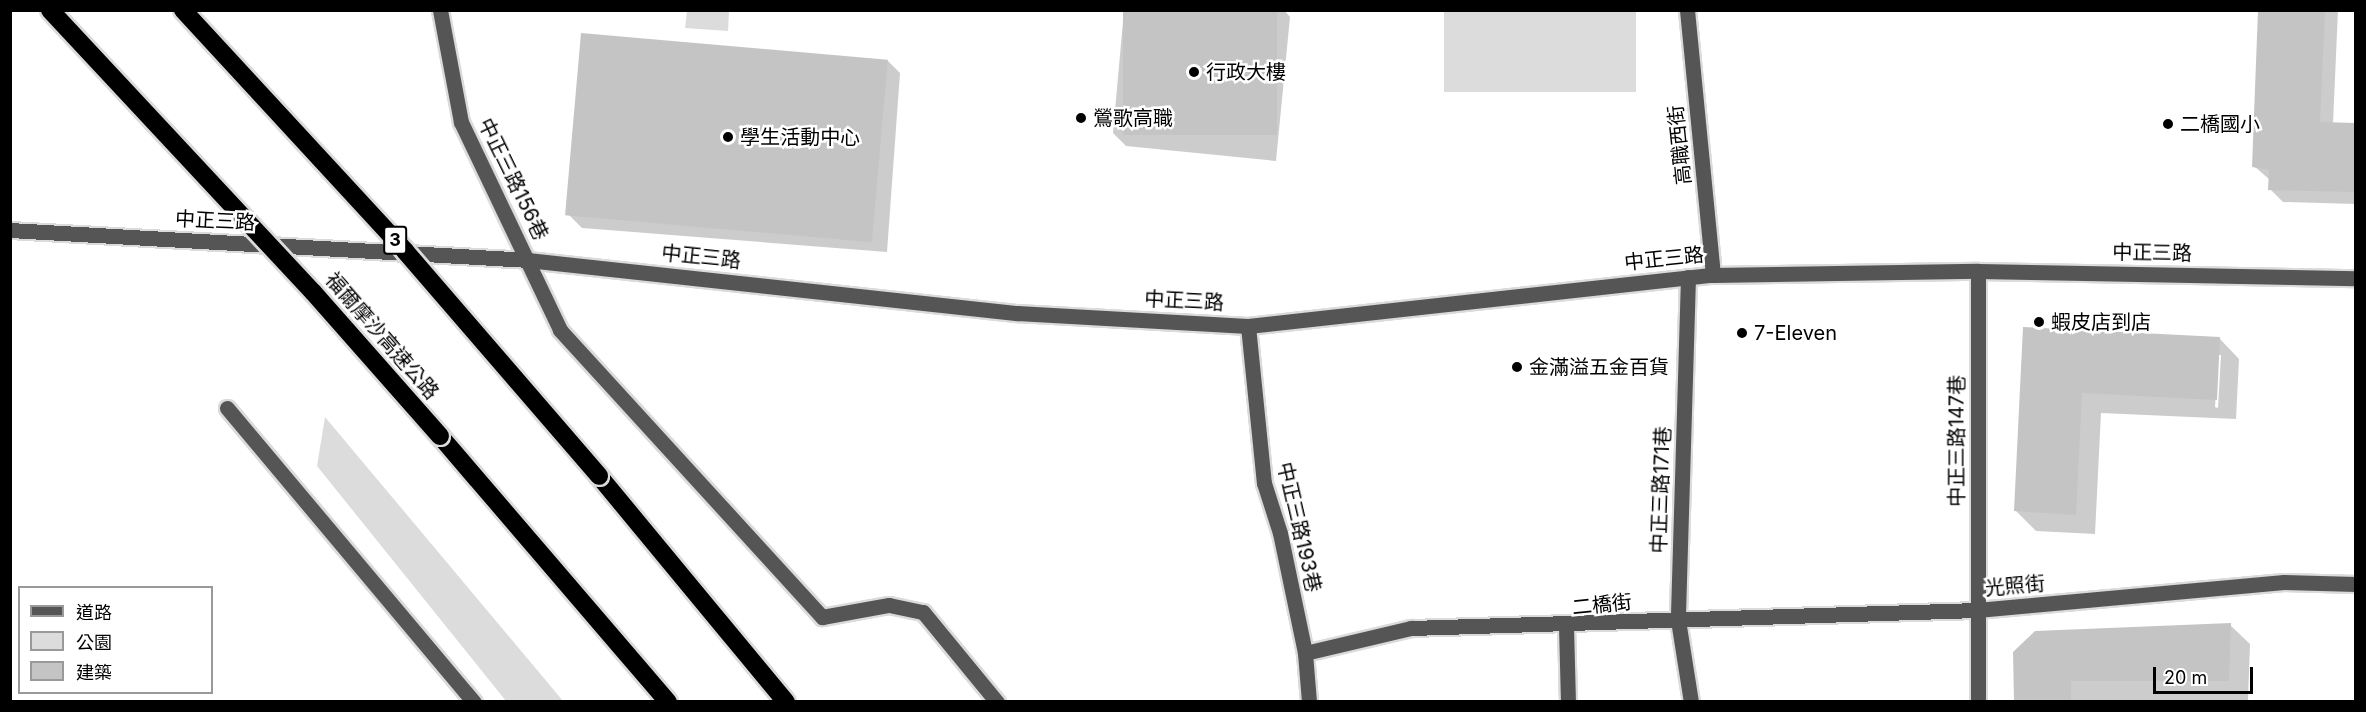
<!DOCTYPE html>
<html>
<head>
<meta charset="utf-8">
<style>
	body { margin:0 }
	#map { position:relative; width:2366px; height:712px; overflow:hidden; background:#fff; font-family:Inter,"Noto Sans TC",sans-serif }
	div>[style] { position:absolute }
	.green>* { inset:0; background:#dcdcdc; transform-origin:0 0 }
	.shadow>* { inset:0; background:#0003 }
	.building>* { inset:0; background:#c4c4c4; transform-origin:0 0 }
	.roads { filter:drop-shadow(2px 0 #dbdbdb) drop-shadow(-2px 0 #dbdbdb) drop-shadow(0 2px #dbdbdb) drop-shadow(0 -2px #dbdbdb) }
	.minor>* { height:15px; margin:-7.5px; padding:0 7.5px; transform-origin:7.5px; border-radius:7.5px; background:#555 }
	.highway>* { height:18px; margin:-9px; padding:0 9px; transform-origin:9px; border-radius:9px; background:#000 }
	.bridges { filter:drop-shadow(2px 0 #dbdbdb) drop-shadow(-2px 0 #dbdbdb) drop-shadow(0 2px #dbdbdb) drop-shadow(0 -2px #dbdbdb) }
	.highway-bridge>* { height:18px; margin:-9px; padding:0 9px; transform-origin:9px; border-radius:9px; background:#000 }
	.dots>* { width:16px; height:16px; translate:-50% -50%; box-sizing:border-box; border:3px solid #fff; border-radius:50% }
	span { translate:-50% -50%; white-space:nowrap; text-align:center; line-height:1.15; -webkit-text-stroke:5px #fff; paint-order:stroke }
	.shield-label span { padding:2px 4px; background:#fff; border:2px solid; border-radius:4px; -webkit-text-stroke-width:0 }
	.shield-label { font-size:18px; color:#000; font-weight:700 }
	.poi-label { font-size:20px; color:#000 }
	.left { translate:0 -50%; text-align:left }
	.street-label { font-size:20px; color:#000 }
	.frame { position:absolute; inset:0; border:12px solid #000; pointer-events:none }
	.legend { position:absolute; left:18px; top:586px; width:195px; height:108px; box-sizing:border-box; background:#fff; border:2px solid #999; margin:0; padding:8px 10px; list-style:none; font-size:18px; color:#000 }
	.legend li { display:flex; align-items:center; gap:12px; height:30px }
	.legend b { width:30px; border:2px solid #999 }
	.scale { position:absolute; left:2153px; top:667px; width:100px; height:27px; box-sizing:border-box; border:3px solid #000; border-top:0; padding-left:8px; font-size:18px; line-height:21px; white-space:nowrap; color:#000; -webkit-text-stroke:4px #fff; paint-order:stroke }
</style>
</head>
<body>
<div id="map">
	<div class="green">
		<i style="clip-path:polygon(687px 11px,729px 11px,728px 31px,685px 28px)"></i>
		<i style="left:1444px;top:11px;width:192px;height:81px"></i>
		<i style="clip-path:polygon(325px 417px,563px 701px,506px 701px,317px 466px)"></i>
	</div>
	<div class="shadow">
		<i style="clip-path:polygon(1124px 10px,1284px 10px,1290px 17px,1276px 161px,1126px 146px,1113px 133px)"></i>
		<i style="clip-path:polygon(2259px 10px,2338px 10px,2333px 124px,2356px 124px,2356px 204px,2283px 202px,2270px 189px,2270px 180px,2254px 166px)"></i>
		<i style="clip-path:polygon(887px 60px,900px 73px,887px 252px,582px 228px,569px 215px)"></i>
		<i style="clip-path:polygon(evenodd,2024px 329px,2220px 339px,2239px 359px,2236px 419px,2101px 413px,2095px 534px,2036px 531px,2016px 511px,2024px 329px,2218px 355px,2221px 355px,2218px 408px,2215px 407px,2218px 355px)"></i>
		<i style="clip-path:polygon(2230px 625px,2250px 644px,2248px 700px,2015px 702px,2015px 652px)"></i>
	</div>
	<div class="building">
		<i style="left:1123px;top:10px;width:154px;height:125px"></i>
		<i style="clip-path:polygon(2258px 10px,2325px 10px,2320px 122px,2356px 123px,2356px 192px,2268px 190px,2269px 170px,2252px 167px)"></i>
		<i style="left:581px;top:33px;width:308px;height:183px;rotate:5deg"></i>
		<i style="clip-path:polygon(2023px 327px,2220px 337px,2217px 400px,2082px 393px,2076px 515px,2014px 511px)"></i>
		<i style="clip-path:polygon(2231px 623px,2229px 681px,2071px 681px,2071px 702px,2014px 702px,2013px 652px,2035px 631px)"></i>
	</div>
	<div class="roads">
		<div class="minor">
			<i style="left:440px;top:10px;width:114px;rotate:79.4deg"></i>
			<i style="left:461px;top:122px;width:230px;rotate:64.5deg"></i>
			<i style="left:560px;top:330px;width:389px;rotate:47.6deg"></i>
			<i style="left:822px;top:617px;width:68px;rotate:-10.2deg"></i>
			<i style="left:889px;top:605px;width:35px;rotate:12deg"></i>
			<i style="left:923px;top:612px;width:117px;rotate:50.6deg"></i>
			<i style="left:1687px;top:10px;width:266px;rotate:84.4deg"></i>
			<i style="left:10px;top:230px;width:519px;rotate:3.31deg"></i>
			<i style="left:528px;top:260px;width:492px;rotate:6.2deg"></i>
			<i style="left:1017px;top:313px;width:231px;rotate:3.2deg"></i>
			<i style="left:1248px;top:326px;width:468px;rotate:-6.3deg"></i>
			<i style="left:1713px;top:275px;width:265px;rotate:-0.9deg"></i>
			<i style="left:1978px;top:271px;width:378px;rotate:1.1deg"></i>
			<i style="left:1688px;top:277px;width:343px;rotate:91.7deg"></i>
			<i style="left:1678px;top:620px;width:83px;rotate:81deg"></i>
			<i style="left:1248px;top:326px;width:158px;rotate:84.2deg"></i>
			<i style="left:1264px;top:483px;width:52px;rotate:72.3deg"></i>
			<i style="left:1280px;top:533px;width:123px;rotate:78.2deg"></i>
			<i style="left:1305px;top:653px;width:49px;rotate:85.3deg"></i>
			<i style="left:227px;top:408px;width:384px;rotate:50deg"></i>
			<i style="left:1566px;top:626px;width:76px;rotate:88.5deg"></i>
			<i style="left:1305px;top:653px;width:109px;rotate:-13.3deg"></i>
			<i style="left:1411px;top:628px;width:566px;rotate:-1.82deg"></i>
			<i style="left:1977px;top:610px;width:308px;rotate:-5.2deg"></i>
			<i style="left:2284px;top:582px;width:72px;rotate:1.6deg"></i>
			<i style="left:1978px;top:702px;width:431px;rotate:-90deg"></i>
		</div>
		<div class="highway">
			<i style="left:440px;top:436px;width:350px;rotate:49.4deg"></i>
			<i style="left:599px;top:476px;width:293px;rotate:50.4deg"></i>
		</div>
	</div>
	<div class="bridges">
		<div class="highway-bridge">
			<i style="left:50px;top:10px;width:386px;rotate:47deg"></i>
			<i style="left:313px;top:292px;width:192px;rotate:48.6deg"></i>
			<i style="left:183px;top:10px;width:328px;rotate:47.3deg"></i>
			<i style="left:405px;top:251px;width:297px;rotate:49.2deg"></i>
		</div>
	</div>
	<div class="dots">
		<i style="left:1194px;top:72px;background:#000"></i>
		<i style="left:1081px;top:118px;background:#000"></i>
		<i style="left:2168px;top:124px;background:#000"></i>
		<i style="left:728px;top:137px;background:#000"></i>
		<i style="left:2039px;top:322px;background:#000"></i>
		<i style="left:1742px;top:333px;background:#000"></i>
		<i style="left:1517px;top:367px;background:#000"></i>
	</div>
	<div class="shield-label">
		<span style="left:395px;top:240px">3</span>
	</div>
	<div class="poi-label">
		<span class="left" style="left:1206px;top:72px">行政大樓</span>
		<span class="left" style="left:1093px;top:118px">鶯歌高職</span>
		<span class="left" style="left:2180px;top:124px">二橋國小</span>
		<span class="left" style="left:740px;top:137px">學生活動中心</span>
		<span class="left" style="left:2051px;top:322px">蝦皮店到店</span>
		<span class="left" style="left:1754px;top:333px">7-Eleven</span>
		<span class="left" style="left:1529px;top:367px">金滿溢五金百貨</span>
	</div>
	<div class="street-label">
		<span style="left:1680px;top:145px;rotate:-96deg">高職西街</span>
		<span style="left:513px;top:179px;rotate:64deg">中正三路156巷</span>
		<span style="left:215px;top:221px;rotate:3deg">中正三路</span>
		<span style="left:2152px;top:253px;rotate:1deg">中正三路</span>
		<span style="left:701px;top:257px;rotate:6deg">中正三路</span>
		<span style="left:1664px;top:259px;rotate:-6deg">中正三路</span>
		<span style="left:1184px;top:301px;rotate:3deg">中正三路</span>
		<span style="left:382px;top:336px;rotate:49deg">福爾摩沙高速公路</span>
		<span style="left:1957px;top:441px;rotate:-90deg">中正三路147巷</span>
		<span style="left:1661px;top:490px;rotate:-88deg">中正三路171巷</span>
		<span style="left:1299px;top:527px;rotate:77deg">中正三路193巷</span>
		<span style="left:2015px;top:586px;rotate:-5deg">光照街</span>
		<span style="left:1602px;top:605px;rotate:-6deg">二橋街</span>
	</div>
	<div class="frame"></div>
	<ul class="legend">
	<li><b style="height:8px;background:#555"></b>道路</li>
	<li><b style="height:16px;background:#dcdcdc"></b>公園</li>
	<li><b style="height:16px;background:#c4c4c4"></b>建築</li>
	</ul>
	<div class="scale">20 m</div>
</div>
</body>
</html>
